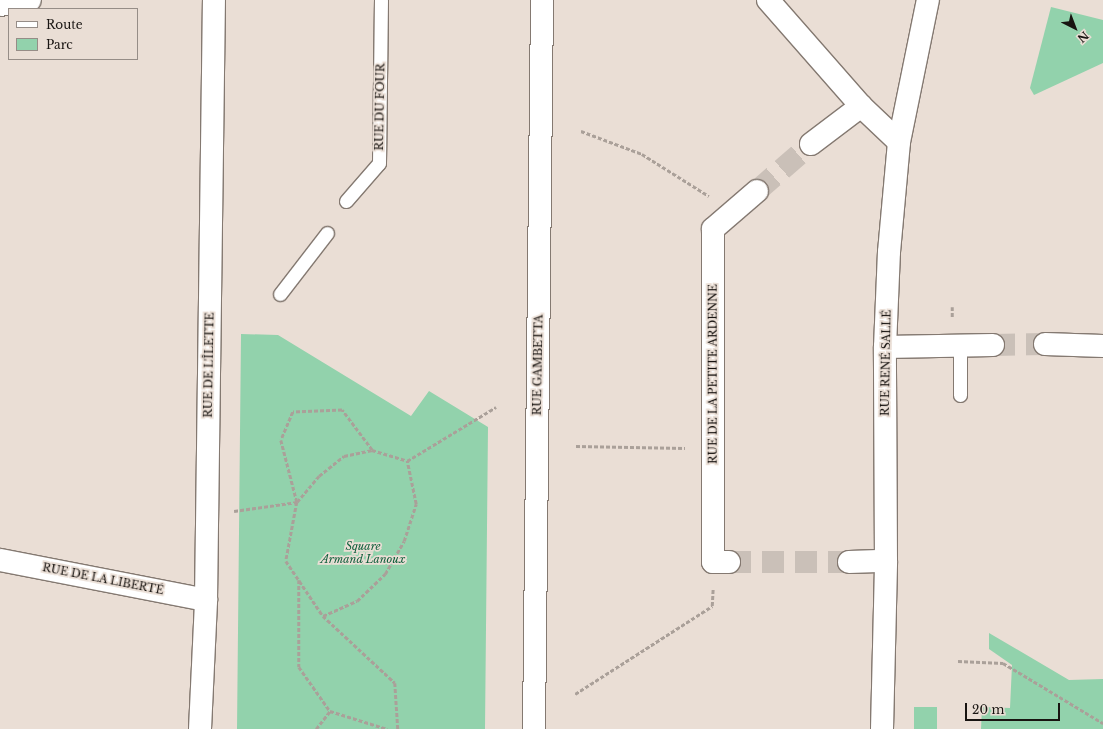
<!DOCTYPE html>
<html>
<head>
<meta charset="utf-8">
<style>
	body { margin:0 }
	#map { position:relative; width:1103px; height:729px; overflow:hidden; background:#eaded5; font-family:"Libre Baskerville",serif }
	div>[style] { position:absolute }
	.green>* { inset:0; background:#92d2ac; transform-origin:0 0 }
	.street-tunnel>* { height:22px; margin-top:-11px; transform-origin:0; background:repeating-linear-gradient(90deg,#cac0b8 0 22px,transparent 0 33px) }
	.path>* { height:2.5px; margin-top:-1.25px; transform-origin:0; background:repeating-linear-gradient(90deg,#aaa099 0 4px,transparent 0 6px) }
	.roads { filter:drop-shadow(1px 0 #847971) drop-shadow(-1px 0 #847971) drop-shadow(0 1px #847971) drop-shadow(0 -1px #847971) }
	.lane>* { height:13px; margin:-6.5px; padding:0 6.5px; transform-origin:6.5px; border-radius:6.5px; background:#fff }
	.street>* { height:22px; margin:-11px; padding:0 11px; transform-origin:11px; border-radius:11px; background:#fff }
	span { translate:-50% -50%; white-space:nowrap; text-align:center; line-height:1.15; -webkit-text-stroke:3.5px #eaded5; paint-order:stroke }
	.street-label { font-size:11px; color:#181411 }
	.park-label { font-size:11px; color:#0d5e3a; font-style:italic }
	.legend { position:absolute; left:8px; top:8px; width:130px; height:52px; box-sizing:border-box; background:#eaded5; border:1px solid #968d87; margin:0; padding:5px 7px; list-style:none; font-size:12px; color:#181411 }
	.legend li { display:flex; align-items:center; gap:8px; height:20px }
	.legend b { width:20px; border:1px solid #968d87 }
	.north { position:absolute; left:1055px; top:8px; width:40px; height:40px; -webkit-text-stroke:3px #eaded5; paint-order:stroke; rotate:138deg; font-size:11px; font-weight:700; line-height:16px; text-align:center; color:#181411 }
	.north::after { content:''; display:block; margin:auto; width:14px; height:18px; background:#181411; clip-path:polygon(50% 0,100% 100%,50% 72%,0 100%) }
	.scale { position:absolute; left:965px; top:703px; width:95px; height:18px; box-sizing:border-box; border:2px solid #181411; border-top:0; padding-left:5px; font-size:12px; line-height:14px; white-space:nowrap; color:#181411; -webkit-text-stroke:3px #eaded5; paint-order:stroke }
</style>
</head>
<body>
<div id="map">
	<div class="green">
		<i style="clip-path:polygon(1051px 7px,1103px 20px,1103px 63px,1034px 95px,1030px 88px)"></i>
		<i style="clip-path:polygon(241px 334px,278px 335px,411px 416px,429px 391px,488px 427px,485px 729px,237px 729px)"></i>
		<i style="clip-path:polygon(989px 633px,1069px 680px,1103px 679px,1103px 729px,981px 729px,982px 707px,1010px 708px,1012px 665px,989px 649px)"></i>
		<i style="left:914px;top:707px;width:23px;height:22px"></i>
	</div>
	<div class="street-tunnel">
		<i style="left:757px;top:191px;width:72px;rotate:-41deg"></i>
		<i style="left:993px;top:345px;width:52px;rotate:-1.1deg"></i>
		<i style="left:729px;top:562px;width:120px"></i>
	</div>
	<div class="path">
		<i style="left:581px;top:131px;width:65px;rotate:20.7deg"></i>
		<i style="left:642px;top:154px;width:79px;rotate:32.1deg"></i>
		<i style="left:952px;top:317px;width:10px;rotate:-90deg"></i>
		<i style="left:576px;top:446px;width:109px;rotate:1.1deg"></i>
		<i style="left:372px;top:450px;width:50px;rotate:-126.9deg"></i>
		<i style="left:342px;top:410px;width:49px;rotate:177.7deg"></i>
		<i style="left:293px;top:412px;width:30px;rotate:113deg"></i>
		<i style="left:281px;top:440px;width:64px;rotate:75.5deg"></i>
		<i style="left:297px;top:502px;width:60px;rotate:100.6deg"></i>
		<i style="left:286px;top:561px;width:66px;rotate:56.1deg"></i>
		<i style="left:323px;top:616px;width:98px;rotate:42.9deg"></i>
		<i style="left:395px;top:683px;width:46px;rotate:86.3deg"></i>
		<i style="left:234px;top:511px;width:64px;rotate:-8.1deg"></i>
		<i style="left:297px;top:502px;width:34px;rotate:-50deg"></i>
		<i style="left:319px;top:476px;width:32px;rotate:-39deg"></i>
		<i style="left:344px;top:456px;width:29px;rotate:-12deg"></i>
		<i style="left:372px;top:450px;width:37px;rotate:17deg"></i>
		<i style="left:407px;top:461px;width:104px;rotate:-31.2deg"></i>
		<i style="left:299px;top:580px;width:87px;rotate:90deg"></i>
		<i style="left:299px;top:667px;width:54px;rotate:54.8deg"></i>
		<i style="left:330px;top:711px;width:60px;rotate:17.5deg"></i>
		<i style="left:323px;top:616px;width:37px;rotate:-24deg"></i>
		<i style="left:357px;top:601px;width:39px;rotate:-44deg"></i>
		<i style="left:385px;top:574px;width:38px;rotate:-60deg"></i>
		<i style="left:404px;top:541px;width:39px;rotate:-72deg"></i>
		<i style="left:416px;top:504px;width:44px;rotate:-101.8deg"></i>
		<i style="left:958px;top:661px;width:45px;rotate:2.5deg"></i>
		<i style="left:1003px;top:663px;width:117px;rotate:31deg"></i>
		<i style="left:575px;top:694px;width:163px;rotate:-32.7deg"></i>
		<i style="left:712px;top:606px;width:17px;rotate:-87deg"></i>
		<i style="left:316px;top:729px;width:23px;rotate:-52deg"></i>
	</div>
	<div class="roads">
		<div class="lane">
			<i style="left:346px;top:201px;width:50px;rotate:-49deg"></i>
			<i style="left:379px;top:163px;width:163px;rotate:-89.3deg"></i>
			<i style="left:280px;top:294px;width:77px;rotate:-52.4deg"></i>
			<i style="left:960px;top:395px;width:50px;rotate:-90deg"></i>
		</div>
		<div class="street">
			<i style="left:768px;top:0;width:141px;rotate:48.7deg"></i>
			<i style="left:861px;top:106px;width:52px;rotate:43.5deg"></i>
			<i style="left:0;top:5px;width:30px;rotate:-9deg"></i>
			<i style="left:811px;top:144px;width:63px;rotate:-37.2deg"></i>
			<i style="left:1045px;top:344px;width:58px;rotate:2deg"></i>
			<i style="left:885px;top:347px;width:108px;rotate:-1.1deg"></i>
			<i style="left:0;top:560px;width:210px;rotate:11deg"></i>
			<i style="left:729px;top:562px;width:16px;rotate:180deg"></i>
			<i style="left:713px;top:562px;width:333px;rotate:-90deg"></i>
			<i style="left:713px;top:229px;width:58px;rotate:-40.8deg"></i>
			<i style="left:849px;top:562px;width:37px;rotate:-2deg"></i>
			<i style="left:200px;top:729px;width:129px;rotate:-87.3deg"></i>
			<i style="left:206px;top:600px;width:600px;rotate:-89.24deg"></i>
			<i style="left:534px;top:729px;width:729px;rotate:-89.37deg"></i>
			<i style="left:882px;top:729px;width:168px;rotate:-88.6deg"></i>
			<i style="left:886px;top:561px;width:214px;rotate:-90.3deg"></i>
			<i style="left:885px;top:347px;width:95px;rotate:-87.6deg"></i>
			<i style="left:889px;top:252px;width:110px;rotate:-84.8deg"></i>
			<i style="left:899px;top:142px;width:145px;rotate:-78.5deg"></i>
		</div>
	</div>
	<div class="street-label">
		<span style="left:380px;top:107px;rotate:-89deg">RUE DU FOUR</span>
		<span style="left:886px;top:363px;rotate:-89deg">RUE RENÉ SALLÉ</span>
		<span style="left:209px;top:365px;rotate:-89deg">RUE DE L'ÎLETTE</span>
		<span style="left:538px;top:365px;rotate:-89deg">RUE GAMBETTA</span>
		<span style="left:713px;top:374px;rotate:-90deg">RUE DE LA PETITE ARDENNE</span>
		<span style="left:103px;top:579px;rotate:11deg">RUE DE LA LIBERTÉ</span>
	</div>
	<div class="park-label">
		<span style="left:363px;top:553px">Square<br>Armand Lanoux</span>
	</div>
	<ul class="legend">
	<li><b style="height:5px;background:#fff"></b>Route</li>
	<li><b style="height:11px;background:#92d2ac"></b>Parc</li>
	</ul>
	<div class="north">N</div>
	<div class="scale">20 m</div>
</div>
</body>
</html>
